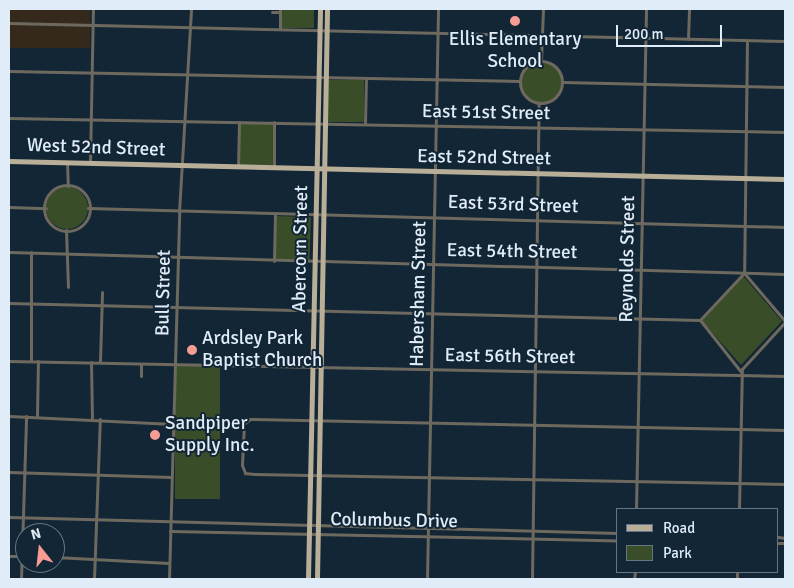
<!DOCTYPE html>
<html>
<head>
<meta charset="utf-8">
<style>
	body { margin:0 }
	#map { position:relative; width:794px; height:588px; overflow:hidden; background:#132635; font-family:Signika,sans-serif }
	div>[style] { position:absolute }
	.commercial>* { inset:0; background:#34291a; transform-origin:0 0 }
	.green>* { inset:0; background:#394e28; transform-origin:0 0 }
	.round { border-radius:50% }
	.minor>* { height:3px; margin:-1.5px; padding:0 1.5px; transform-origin:1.5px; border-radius:1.5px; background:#6e695f }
	.minor>.ring { margin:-1.5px; padding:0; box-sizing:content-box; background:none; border:3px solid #6e695f; border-radius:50% }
	.major>* { height:4.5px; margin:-2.25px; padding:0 2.25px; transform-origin:2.25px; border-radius:2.25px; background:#b9af99 }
	.dots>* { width:14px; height:14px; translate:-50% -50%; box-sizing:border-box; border:2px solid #132635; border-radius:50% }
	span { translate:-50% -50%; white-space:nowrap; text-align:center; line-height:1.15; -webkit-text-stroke:4px #132635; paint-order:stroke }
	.poi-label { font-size:19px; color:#e0ecf7 }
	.left { translate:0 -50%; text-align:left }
	.street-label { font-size:19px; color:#e0ecf7 }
	.frame { position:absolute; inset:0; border:10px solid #e0ecf7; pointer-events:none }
	.legend { position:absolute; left:616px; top:508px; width:162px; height:65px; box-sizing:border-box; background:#132635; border:1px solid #657583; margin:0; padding:6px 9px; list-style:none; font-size:15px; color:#e0ecf7 }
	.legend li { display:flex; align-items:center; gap:10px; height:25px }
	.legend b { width:25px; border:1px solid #657583 }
	.north { position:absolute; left:15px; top:523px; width:50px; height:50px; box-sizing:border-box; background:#132635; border:1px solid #657583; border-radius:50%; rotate:344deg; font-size:14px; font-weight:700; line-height:20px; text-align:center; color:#e0ecf7 }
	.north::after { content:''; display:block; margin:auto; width:18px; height:22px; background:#f59c95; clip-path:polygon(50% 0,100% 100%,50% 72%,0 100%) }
	.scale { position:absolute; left:616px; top:25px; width:106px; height:22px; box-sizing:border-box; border:2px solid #e0ecf7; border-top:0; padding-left:6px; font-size:15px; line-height:18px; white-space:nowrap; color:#e0ecf7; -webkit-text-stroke:4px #132635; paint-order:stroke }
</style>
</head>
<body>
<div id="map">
	<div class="commercial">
		<i style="left:9px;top:9px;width:81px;height:39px"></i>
	</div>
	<div class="green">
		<i style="left:282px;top:9px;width:32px;height:19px"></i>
		<i class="round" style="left:520px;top:61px;width:42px;height:42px"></i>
		<i style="left:327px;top:80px;width:37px;height:42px"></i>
		<i style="left:239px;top:122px;width:35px;height:46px"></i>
		<i class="round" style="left:46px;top:187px;width:42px;height:42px"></i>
		<i style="left:276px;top:216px;width:35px;height:43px;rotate:2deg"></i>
		<i style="clip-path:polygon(743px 276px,782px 321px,741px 365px,702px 321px)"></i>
		<i style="left:175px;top:366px;width:45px;height:133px"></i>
	</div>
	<div class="minor">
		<i style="left:280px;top:9px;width:20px;rotate:90deg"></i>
		<i style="left:272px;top:12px;width:8px"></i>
		<i style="left:9px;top:23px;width:776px;rotate:1.33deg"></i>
		<i style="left:688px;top:39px;width:30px;rotate:-88deg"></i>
		<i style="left:747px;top:40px;width:233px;rotate:90.7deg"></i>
		<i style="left:744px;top:273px;width:63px;rotate:49.5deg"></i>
		<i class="ring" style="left:520px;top:61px;width:39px;height:39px"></i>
		<i style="left:541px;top:61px;width:52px;rotate:-87.8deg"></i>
		<i style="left:9px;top:71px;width:511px;rotate:1.12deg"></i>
		<i style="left:562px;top:82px;width:223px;rotate:1.3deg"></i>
		<i style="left:9px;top:118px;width:776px;rotate:1.03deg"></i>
		<i style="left:274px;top:122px;width:46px;rotate:90deg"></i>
		<i style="left:365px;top:124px;width:46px;rotate:-88.8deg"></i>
		<i style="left:67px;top:162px;width:24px;rotate:88deg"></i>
		<i style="left:90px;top:162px;width:153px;rotate:-88.9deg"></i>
		<i style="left:238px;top:167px;width:45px;rotate:-88.7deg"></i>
		<i class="ring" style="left:44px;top:185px;width:43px;height:43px"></i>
		<i style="left:9px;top:207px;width:37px;rotate:2deg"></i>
		<i style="left:88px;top:208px;width:697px;rotate:1.56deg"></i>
		<i style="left:66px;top:230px;width:57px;rotate:88deg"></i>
		<i style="left:9px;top:252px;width:776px;rotate:1.62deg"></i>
		<i style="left:31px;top:252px;width:109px;rotate:90deg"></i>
		<i style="left:274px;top:261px;width:47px;rotate:-88.8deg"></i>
		<i style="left:9px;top:303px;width:691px;rotate:1.41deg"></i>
		<i style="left:700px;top:320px;width:66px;rotate:51.7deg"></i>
		<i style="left:700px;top:320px;width:64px;rotate:-46.9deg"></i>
		<i style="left:9px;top:361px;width:776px;rotate:1.11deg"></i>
		<i style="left:100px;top:361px;width:69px;rotate:-88.3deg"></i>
		<i style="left:91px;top:362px;width:56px;rotate:89deg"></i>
		<i style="left:141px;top:376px;width:12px;rotate:-90deg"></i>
		<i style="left:9px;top:416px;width:164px;rotate:2.8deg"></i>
		<i style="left:37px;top:416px;width:55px;rotate:-89deg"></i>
		<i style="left:785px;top:430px;width:535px;rotate:-178.82deg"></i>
		<i style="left:250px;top:419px;width:8px;rotate:140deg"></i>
		<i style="left:244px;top:424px;width:41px;rotate:92.8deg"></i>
		<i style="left:242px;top:465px;width:9px;rotate:69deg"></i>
		<i style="left:245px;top:473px;width:9px;rotate:6deg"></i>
		<i style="left:254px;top:474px;width:531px;rotate:1.08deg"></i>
		<i style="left:9px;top:472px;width:162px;rotate:1.8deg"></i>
		<i style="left:636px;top:509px;width:500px;rotate:-88.85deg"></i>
		<i style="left:739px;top:509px;width:140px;rotate:-88.8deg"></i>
		<i style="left:742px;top:369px;width:64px;rotate:-47.5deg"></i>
		<i style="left:9px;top:517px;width:609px;rotate:1.5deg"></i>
		<i style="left:170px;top:531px;width:448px;rotate:1.2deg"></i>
		<i style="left:778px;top:537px;width:7px;rotate:8deg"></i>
		<i style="left:778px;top:543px;width:7px"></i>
		<i style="left:9px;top:556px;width:16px"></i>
		<i style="left:55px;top:557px;width:114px;rotate:3deg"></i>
		<i style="left:21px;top:579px;width:163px;rotate:-88.2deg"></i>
		<i style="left:94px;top:579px;width:160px;rotate:-87.9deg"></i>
		<i style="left:169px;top:579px;width:367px;rotate:-88.4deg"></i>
		<i style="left:179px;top:212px;width:203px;rotate:-86.6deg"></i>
		<i style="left:427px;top:579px;width:570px;rotate:-88.89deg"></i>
		<i style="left:532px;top:579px;width:476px;rotate:-89.2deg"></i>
		<i style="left:634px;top:579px;width:7px;rotate:-82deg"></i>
		<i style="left:737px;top:579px;width:7px;rotate:-90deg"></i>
	</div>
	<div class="major">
		<i style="left:9px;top:161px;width:776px;rotate:1.33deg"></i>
		<i style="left:308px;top:579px;width:570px;rotate:-88.79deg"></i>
		<i style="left:317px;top:579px;width:570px;rotate:-88.99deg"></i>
	</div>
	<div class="dots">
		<i style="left:515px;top:21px;background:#f59c95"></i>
		<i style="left:192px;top:350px;background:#f59c95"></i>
		<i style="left:155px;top:435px;background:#f59c95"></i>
	</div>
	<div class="poi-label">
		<span style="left:515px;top:51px">Ellis Elementary<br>School</span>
		<span class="left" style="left:202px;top:350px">Ardsley Park<br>Baptist Church</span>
		<span class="left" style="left:165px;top:435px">Sandpiper<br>Supply Inc.</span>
	</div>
	<div class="street-label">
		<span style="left:486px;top:113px;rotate:1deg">East 51st Street</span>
		<span style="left:96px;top:148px;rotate:2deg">West 52nd Street</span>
		<span style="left:484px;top:158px;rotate:1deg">East 52nd Street</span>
		<span style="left:513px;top:205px;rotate:2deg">East 53rd Street</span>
		<span style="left:301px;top:249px;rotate:-89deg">Abercorn Street</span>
		<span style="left:512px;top:252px;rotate:1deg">East 54th Street</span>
		<span style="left:628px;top:259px;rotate:-89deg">Reynolds Street</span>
		<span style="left:164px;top:293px;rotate:-89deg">Bull Street</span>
		<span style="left:419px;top:294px;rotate:-89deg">Habersham Street</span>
		<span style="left:510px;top:357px;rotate:1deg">East 56th Street</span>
		<span style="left:394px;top:521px;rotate:1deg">Columbus Drive</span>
	</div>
	<div class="frame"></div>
	<ul class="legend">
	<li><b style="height:6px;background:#b9af99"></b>Road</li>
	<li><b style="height:14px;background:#394e28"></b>Park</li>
	</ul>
	<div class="north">N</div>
	<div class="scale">200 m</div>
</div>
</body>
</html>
